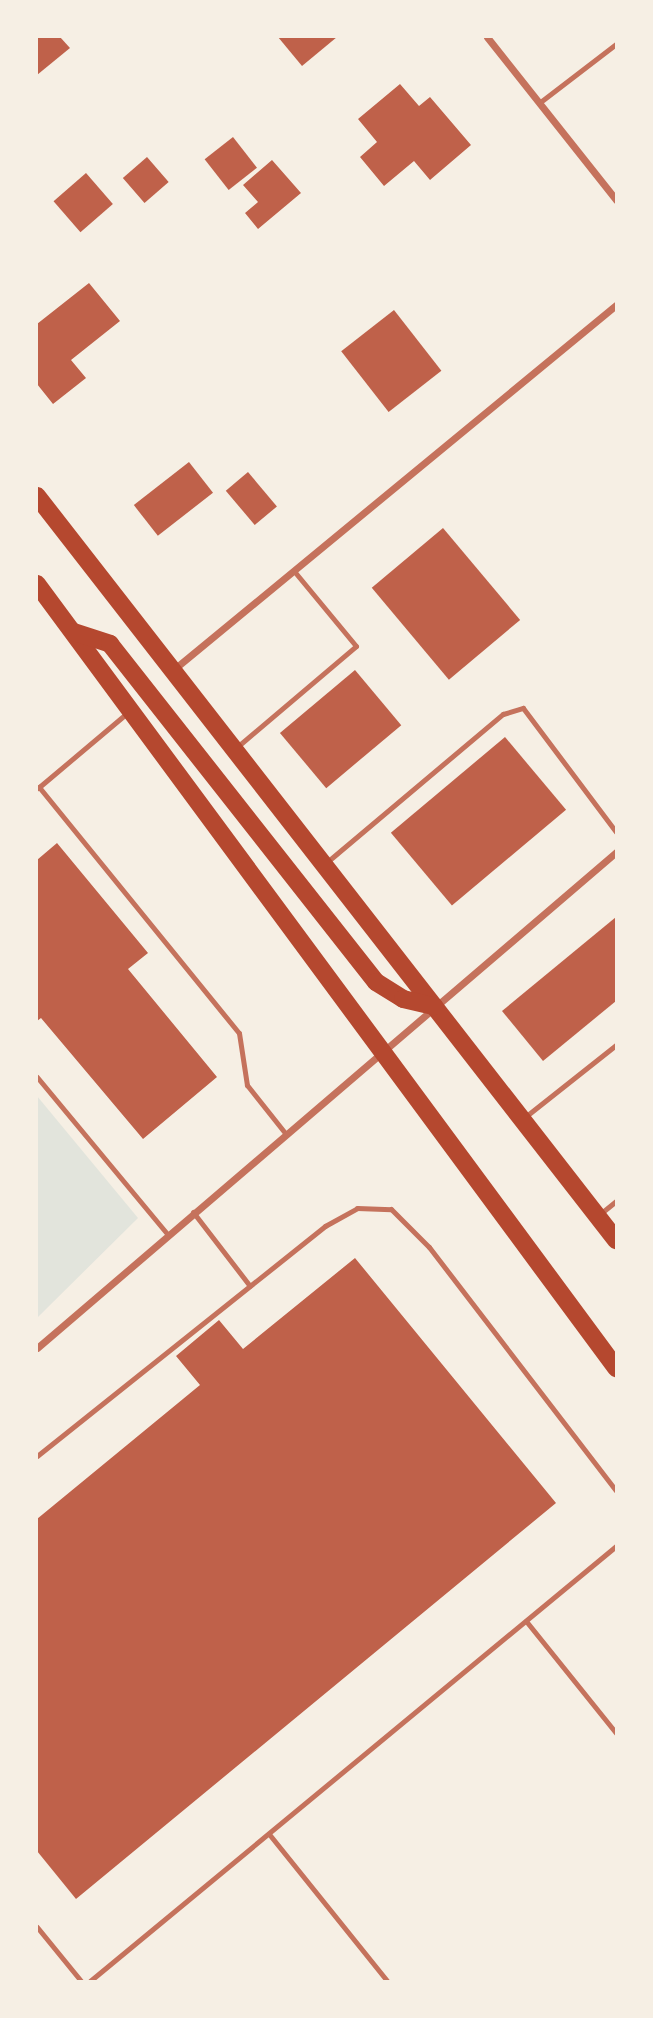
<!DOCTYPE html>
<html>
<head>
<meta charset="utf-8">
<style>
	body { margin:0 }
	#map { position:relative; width:653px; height:2018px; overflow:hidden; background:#f6efe4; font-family:"PT Sans Narrow",sans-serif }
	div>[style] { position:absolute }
	.green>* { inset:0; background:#e2e4dc }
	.building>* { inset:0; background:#bf614a; transform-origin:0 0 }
	.service>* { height:5px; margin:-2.5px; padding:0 2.5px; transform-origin:2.5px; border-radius:2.5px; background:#c5725c }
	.minor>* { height:7px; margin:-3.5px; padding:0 3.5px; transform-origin:3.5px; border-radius:3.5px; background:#c5725c }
	.primary>* { height:18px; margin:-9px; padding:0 9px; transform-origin:9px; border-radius:9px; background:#b5482f }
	span { translate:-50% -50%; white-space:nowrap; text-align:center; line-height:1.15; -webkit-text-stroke:7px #f6efe4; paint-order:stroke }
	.frame { position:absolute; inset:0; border:38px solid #f6efe4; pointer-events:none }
</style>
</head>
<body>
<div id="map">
	<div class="green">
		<i style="clip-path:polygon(37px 1096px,138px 1218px,37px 1318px)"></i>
	</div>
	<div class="building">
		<i style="clip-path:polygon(37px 37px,60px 37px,70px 48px,37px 75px)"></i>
		<i style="clip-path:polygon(278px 37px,337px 37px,302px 66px)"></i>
		<i style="clip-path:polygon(400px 84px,419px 106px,430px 97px,471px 145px,430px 180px,414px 161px,384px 186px,360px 157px,377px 142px,358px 119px)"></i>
		<i style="left:233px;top:137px;width:39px;height:36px;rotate:52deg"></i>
		<i style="left:147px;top:157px;width:33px;height:32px;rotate:49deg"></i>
		<i style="clip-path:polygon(272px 160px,301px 193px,258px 229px,245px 213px,258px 202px,243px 185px)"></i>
		<i style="left:86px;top:173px;width:41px;height:43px;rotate:49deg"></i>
		<i style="clip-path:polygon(89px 283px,120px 321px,71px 360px,86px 378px,53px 404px,37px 384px,37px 324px)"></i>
		<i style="left:394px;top:310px;width:77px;height:67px;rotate:52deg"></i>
		<i style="left:189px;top:462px;width:39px;height:70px;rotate:52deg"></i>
		<i style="left:248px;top:472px;width:45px;height:29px;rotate:50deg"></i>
		<i style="left:443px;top:528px;width:120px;height:93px;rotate:50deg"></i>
		<i style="left:355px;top:670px;width:72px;height:98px;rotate:50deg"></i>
		<i style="left:505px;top:737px;width:95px;height:149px;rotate:50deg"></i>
		<i style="clip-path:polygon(57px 843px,148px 953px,128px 969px,217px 1077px,143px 1139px,41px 1018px,37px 1021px,37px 860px)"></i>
		<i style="clip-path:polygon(616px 917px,616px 1001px,543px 1061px,502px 1011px)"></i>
		<i style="clip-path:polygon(355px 1258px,556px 1503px,76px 1899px,37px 1851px,37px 1519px,200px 1385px,176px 1356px,219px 1320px,243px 1349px)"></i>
	</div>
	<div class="service">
		<i style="left:539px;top:103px;width:97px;rotate:-37.5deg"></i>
		<i style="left:237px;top:747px;width:156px;rotate:-40.3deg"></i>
		<i style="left:356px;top:646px;width:97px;rotate:-129.6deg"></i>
		<i style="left:39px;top:787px;width:317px;rotate:50.9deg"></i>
		<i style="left:239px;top:1033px;width:53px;rotate:81.3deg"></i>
		<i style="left:247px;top:1085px;width:61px;rotate:51.6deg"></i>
		<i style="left:38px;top:788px;width:116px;rotate:-40.1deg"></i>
		<i style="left:327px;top:862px;width:230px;rotate:-40.1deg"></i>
		<i style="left:503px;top:714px;width:21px;rotate:-17deg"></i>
		<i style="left:523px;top:708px;width:155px;rotate:53.1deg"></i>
		<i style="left:37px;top:1077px;width:205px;rotate:50.3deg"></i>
		<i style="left:525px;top:1117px;width:116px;rotate:-38.4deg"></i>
		<i style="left:193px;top:1212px;width:93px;rotate:52.4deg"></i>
		<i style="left:600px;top:1214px;width:21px;rotate:-39deg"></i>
		<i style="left:37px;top:1456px;width:369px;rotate:-38.6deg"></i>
		<i style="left:325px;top:1226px;width:37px;rotate:-29deg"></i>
		<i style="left:357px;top:1208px;width:34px;rotate:2deg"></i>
		<i style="left:391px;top:1209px;width:54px;rotate:45deg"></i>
		<i style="left:429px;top:1247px;width:307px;rotate:52.5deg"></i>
		<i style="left:526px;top:1621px;width:144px;rotate:51.2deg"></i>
		<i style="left:269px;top:1834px;width:189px;rotate:51.2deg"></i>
		<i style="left:37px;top:1927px;width:70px;rotate:50.8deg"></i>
		<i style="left:90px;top:1981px;width:683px;rotate:-39.59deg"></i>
	</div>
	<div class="minor">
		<i style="left:487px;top:37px;width:208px;rotate:51.6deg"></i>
		<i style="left:173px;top:670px;width:574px;rotate:-39.49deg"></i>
		<i style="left:37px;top:1348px;width:762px;rotate:-40.58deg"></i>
	</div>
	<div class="primary">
		<i style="left:37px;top:496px;width:943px;rotate:52.11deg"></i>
		<i style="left:37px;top:584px;width:975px;rotate:53.55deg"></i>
		<i style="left:74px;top:632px;width:38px;rotate:18deg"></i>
		<i style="left:110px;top:644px;width:430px;rotate:51.8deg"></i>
		<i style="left:376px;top:982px;width:32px;rotate:32deg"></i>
		<i style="left:403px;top:999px;width:32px;rotate:13deg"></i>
	</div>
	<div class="frame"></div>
</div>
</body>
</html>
